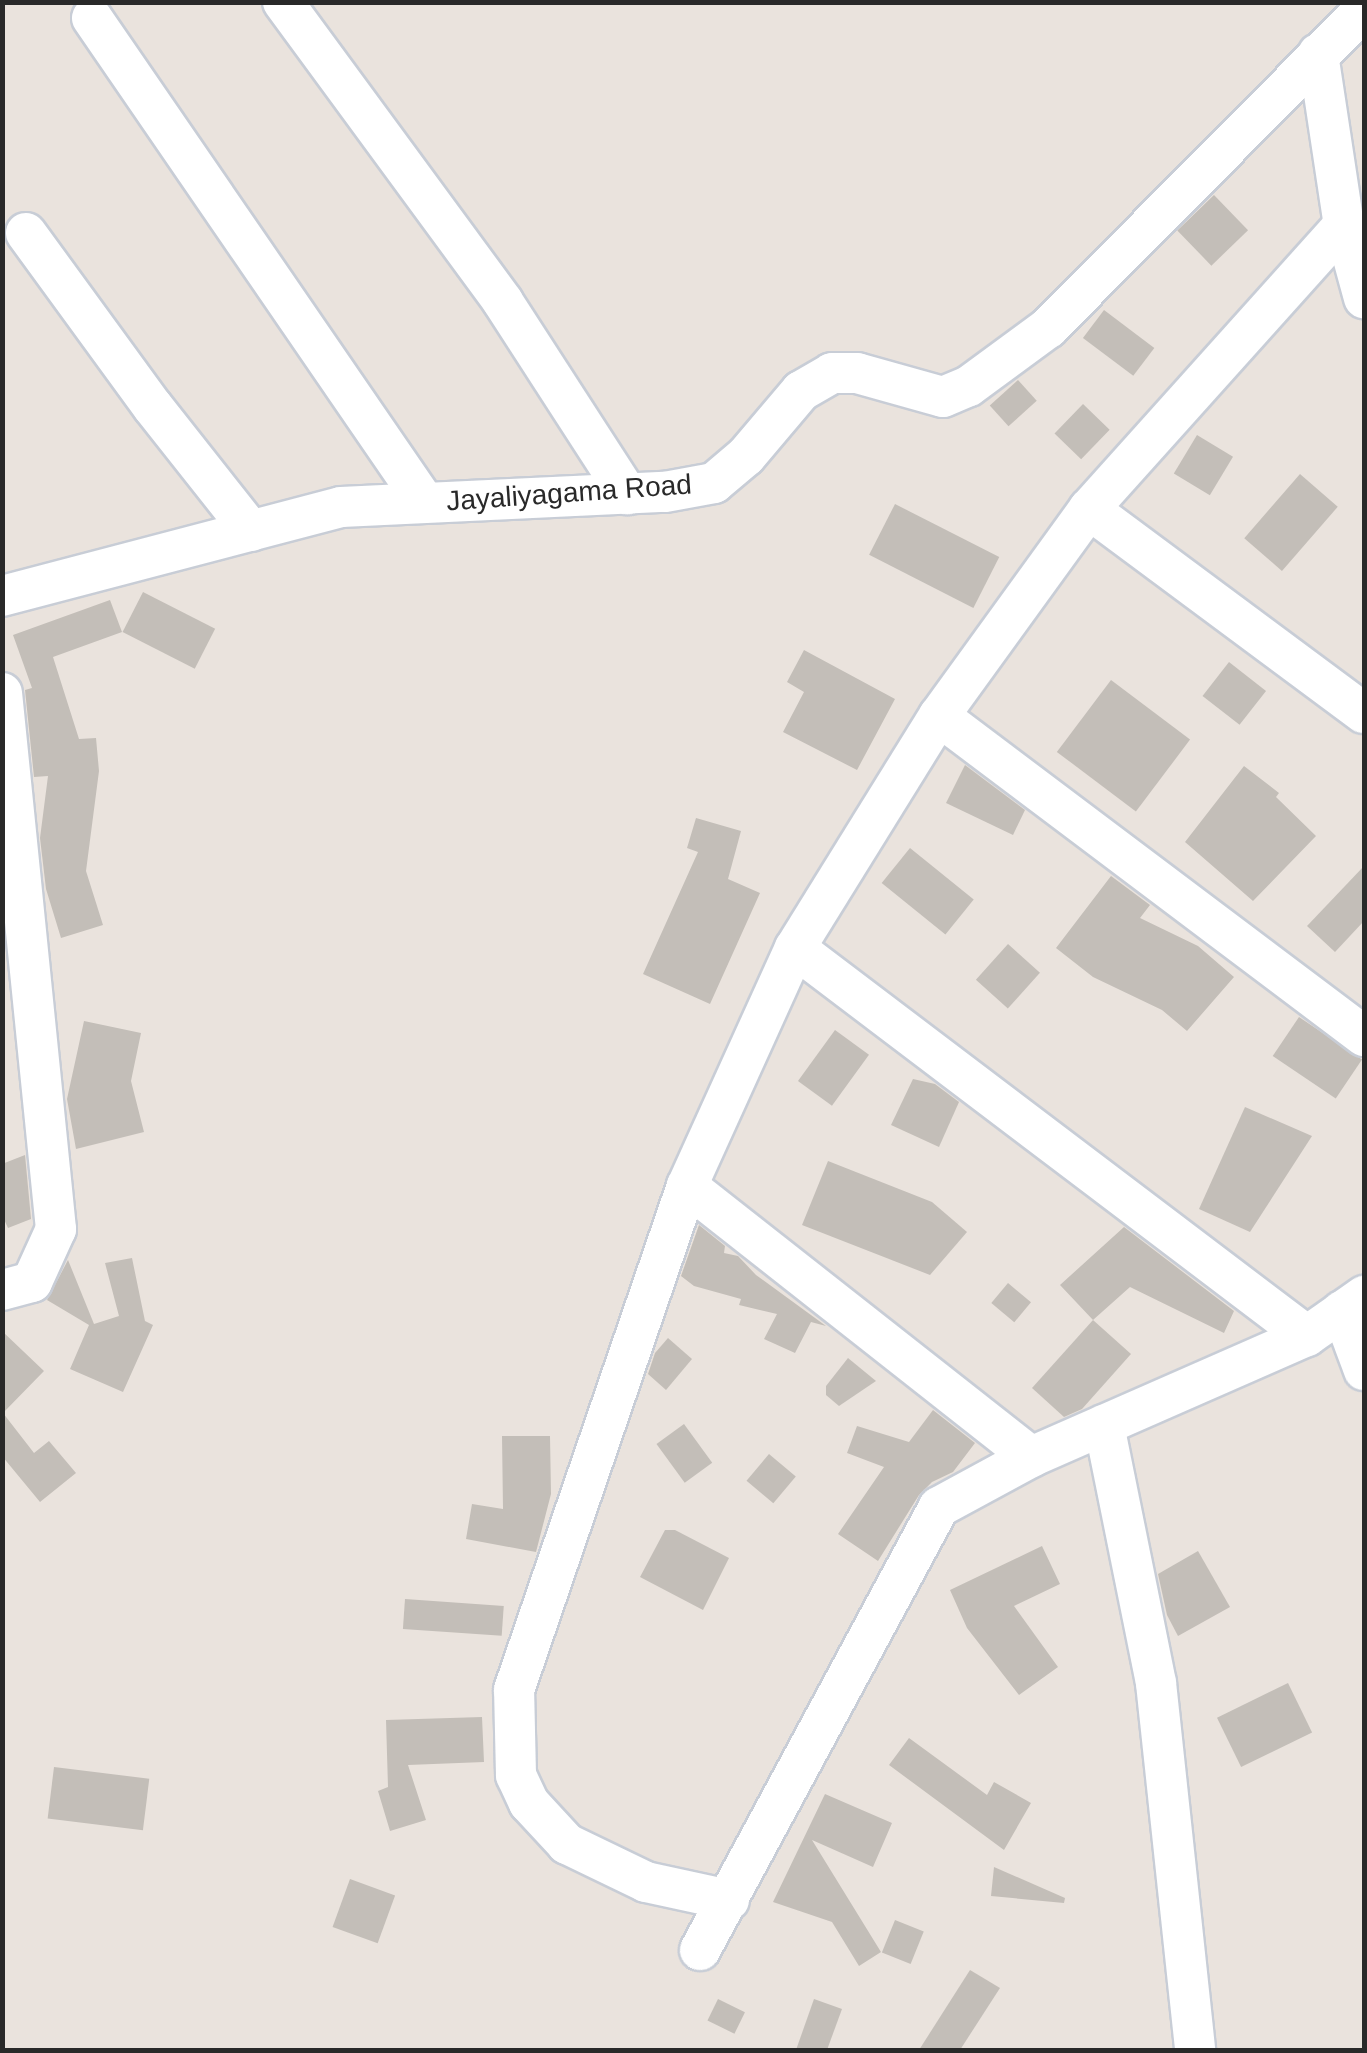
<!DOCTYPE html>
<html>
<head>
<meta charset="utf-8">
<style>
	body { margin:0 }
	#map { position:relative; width:1367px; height:2053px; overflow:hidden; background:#eae3dd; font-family:Helvetica,sans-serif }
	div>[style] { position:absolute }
	.building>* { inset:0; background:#c3beb8; transform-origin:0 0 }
	.roads { filter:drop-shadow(2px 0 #c8cdd6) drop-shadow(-2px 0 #c8cdd6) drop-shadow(0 2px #c8cdd6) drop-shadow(0 -2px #c8cdd6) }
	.minor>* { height:40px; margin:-20px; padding:0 20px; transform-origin:20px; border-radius:20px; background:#fff }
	span { translate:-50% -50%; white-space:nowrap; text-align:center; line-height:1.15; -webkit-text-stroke:8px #fff; paint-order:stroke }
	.street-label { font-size:28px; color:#292929 }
	.frame { position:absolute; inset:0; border:5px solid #292929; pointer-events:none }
</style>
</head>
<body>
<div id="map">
	<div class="building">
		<i style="left:1214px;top:195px;width:49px;height:51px;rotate:46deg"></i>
		<i style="left:1104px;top:310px;width:63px;height:35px;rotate:37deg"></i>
		<i style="left:1018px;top:380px;width:28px;height:38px;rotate:48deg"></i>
		<i style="left:1083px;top:404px;width:37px;height:41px;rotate:44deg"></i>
		<i style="left:1197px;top:435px;width:42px;height:45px;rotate:31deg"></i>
		<i style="left:1300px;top:474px;width:50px;height:85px;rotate:41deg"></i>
		<i style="left:895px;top:504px;width:117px;height:57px;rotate:27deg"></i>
		<i style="left:143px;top:592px;width:81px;height:45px;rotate:27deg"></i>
		<i style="clip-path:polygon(110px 600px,122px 632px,53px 657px,79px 739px,96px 738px,99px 771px,86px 871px,103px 925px,61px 938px,46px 889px,40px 838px,48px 776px,34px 777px,25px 690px,32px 688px,13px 635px)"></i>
		<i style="clip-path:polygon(804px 650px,895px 699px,857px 770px,783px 732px,804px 692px,787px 682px)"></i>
		<i style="left:1229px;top:662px;width:47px;height:43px;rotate:38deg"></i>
		<i style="left:1111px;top:680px;width:99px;height:90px;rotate:37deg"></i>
		<i style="clip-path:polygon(965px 765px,1025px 810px,1013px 835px,946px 803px)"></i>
		<i style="clip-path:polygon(1244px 766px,1279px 793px,1276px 797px,1316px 836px,1253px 901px,1185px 842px)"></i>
		<i style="clip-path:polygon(696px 818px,741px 831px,728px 879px,760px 893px,710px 1004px,643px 974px,698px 852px,687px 848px)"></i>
		<i style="left:910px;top:848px;width:82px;height:45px;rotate:39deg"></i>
		<i style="clip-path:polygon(1364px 866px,1364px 921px,1335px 952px,1307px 926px)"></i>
		<i style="clip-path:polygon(1111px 876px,1150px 905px,1140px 918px,1198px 946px,1234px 977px,1187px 1031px,1162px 1010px,1093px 977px,1056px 948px)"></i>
		<i style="left:1008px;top:944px;width:43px;height:48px;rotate:42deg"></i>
		<i style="left:1299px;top:1017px;width:76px;height:47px;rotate:34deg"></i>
		<i style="clip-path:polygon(84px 1021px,141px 1033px,131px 1081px,144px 1132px,76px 1149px,67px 1099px)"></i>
		<i style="left:835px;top:1030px;width:42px;height:63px;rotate:36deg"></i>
		<i style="clip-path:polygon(913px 1079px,935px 1084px,959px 1102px,939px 1147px,891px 1125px)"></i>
		<i style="clip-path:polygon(1245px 1107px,1312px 1136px,1250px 1232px,1199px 1209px)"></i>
		<i style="clip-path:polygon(25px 1155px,31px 1219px,8px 1228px,2px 1215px,2px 1164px)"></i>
		<i style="clip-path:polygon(828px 1161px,932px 1202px,967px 1232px,930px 1275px,802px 1225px)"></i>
		<i style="clip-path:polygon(699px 1225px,725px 1246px,724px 1253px,738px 1256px,756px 1275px,826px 1326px,811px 1322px,795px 1353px,764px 1339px,777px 1314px,739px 1305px,741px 1299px,694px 1286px,681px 1276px)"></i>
		<i style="clip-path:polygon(1124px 1227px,1234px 1311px,1224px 1333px,1130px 1287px,1093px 1320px,1060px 1285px)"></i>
		<i style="clip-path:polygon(132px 1258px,145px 1321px,153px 1325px,123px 1392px,70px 1369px,89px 1325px,47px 1300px,68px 1260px,94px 1324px,119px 1316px,105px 1263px)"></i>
		<i style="left:1008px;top:1283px;width:30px;height:26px;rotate:40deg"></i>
		<i style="clip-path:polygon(1093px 1320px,1131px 1354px,1082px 1409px,1064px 1417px,1032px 1388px)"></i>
		<i style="clip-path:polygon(2px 1331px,44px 1371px,3px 1413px,34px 1453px,49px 1441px,76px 1473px,40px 1502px,2px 1456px)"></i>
		<i style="clip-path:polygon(668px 1338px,692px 1359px,666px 1390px,648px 1374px,655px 1353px)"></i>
		<i style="clip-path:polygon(848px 1358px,876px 1381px,839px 1406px,826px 1395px,826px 1386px)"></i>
		<i style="clip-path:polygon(933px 1410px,975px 1443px,953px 1472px,932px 1482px,919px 1495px,878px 1561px,838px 1534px,884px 1467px,847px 1453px,857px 1426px,909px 1442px)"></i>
		<i style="left:684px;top:1424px;width:48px;height:34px;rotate:54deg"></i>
		<i style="clip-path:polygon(502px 1436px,550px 1436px,551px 1494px,536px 1552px,466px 1539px,472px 1504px,503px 1509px)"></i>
		<i style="left:769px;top:1454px;width:35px;height:35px;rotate:40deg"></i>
		<i style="clip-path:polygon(665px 1530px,675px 1530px,729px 1558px,703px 1610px,640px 1577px)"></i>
		<i style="clip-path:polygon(1042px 1546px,1060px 1584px,1014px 1606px,1058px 1667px,1019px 1695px,967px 1628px,950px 1590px)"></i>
		<i style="clip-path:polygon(1198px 1551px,1230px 1607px,1178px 1636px,1167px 1615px,1158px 1574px)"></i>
		<i style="left:405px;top:1599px;width:99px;height:30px;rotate:4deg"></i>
		<i style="left:1288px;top:1683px;width:55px;height:79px;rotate:64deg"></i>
		<i style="clip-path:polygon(482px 1717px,484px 1762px,408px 1765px,426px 1820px,390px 1831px,378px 1791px,388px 1787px,386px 1720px)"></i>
		<i style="clip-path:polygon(909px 1738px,987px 1795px,994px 1782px,1031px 1803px,1004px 1850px,889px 1765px)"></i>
		<i style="left:54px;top:1767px;width:96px;height:52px;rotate:7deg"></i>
		<i style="clip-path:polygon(825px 1794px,892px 1823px,873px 1867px,812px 1840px,881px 1952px,859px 1966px,832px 1922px,773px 1902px)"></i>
		<i style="clip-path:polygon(994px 1867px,1065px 1898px,1064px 1903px,991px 1896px)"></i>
		<i style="left:350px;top:1879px;width:48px;height:51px;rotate:20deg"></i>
		<i style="left:895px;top:1920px;width:31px;height:35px;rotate:22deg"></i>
		<i style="clip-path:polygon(970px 1970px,1000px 1988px,960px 2050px,919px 2050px)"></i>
		<i style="left:718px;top:1999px;width:30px;height:24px;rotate:26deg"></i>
		<i style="clip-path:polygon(814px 1999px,842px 2009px,827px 2050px,796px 2050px)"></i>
	</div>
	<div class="roads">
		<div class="minor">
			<i style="left:283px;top:2px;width:372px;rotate:53.7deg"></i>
			<i style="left:503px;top:302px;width:229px;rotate:57.1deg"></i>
			<i style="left:92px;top:18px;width:588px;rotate:55.53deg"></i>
			<i style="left:1318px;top:54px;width:173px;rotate:81.4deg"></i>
			<i style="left:1344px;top:225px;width:76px;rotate:74.7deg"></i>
			<i style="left:26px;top:233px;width:215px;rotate:53.9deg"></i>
			<i style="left:153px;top:407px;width:158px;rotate:51.7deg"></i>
			<i style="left:1089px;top:509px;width:342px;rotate:36.6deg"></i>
			<i style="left:2px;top:596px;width:350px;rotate:-14.7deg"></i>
			<i style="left:341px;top:507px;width:324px;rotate:-2.7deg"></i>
			<i style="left:665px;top:492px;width:50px;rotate:-10.4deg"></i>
			<i style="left:714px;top:483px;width:42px;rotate:-40.2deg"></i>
			<i style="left:746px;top:456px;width:85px;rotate:-49.8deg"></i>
			<i style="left:801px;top:391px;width:36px;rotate:-30deg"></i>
			<i style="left:832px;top:373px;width:25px"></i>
			<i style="left:857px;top:373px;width:89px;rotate:15.6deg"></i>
			<i style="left:943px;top:397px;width:28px;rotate:-23deg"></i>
			<i style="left:969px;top:386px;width:98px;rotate:-36.3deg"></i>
			<i style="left:1048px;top:328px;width:448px;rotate:-45.2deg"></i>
			<i style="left:2px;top:693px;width:539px;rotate:84.25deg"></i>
			<i style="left:56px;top:1229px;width:58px;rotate:114.4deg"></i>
			<i style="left:32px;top:1282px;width:31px;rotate:165deg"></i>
			<i style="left:939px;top:716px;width:532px;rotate:36.98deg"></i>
			<i style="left:795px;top:948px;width:642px;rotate:37.16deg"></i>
			<i style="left:687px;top:1186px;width:438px;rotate:38.2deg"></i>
			<i style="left:1342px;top:1311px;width:63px;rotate:69.6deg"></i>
			<i style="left:1104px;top:1425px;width:263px;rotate:78.6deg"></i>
			<i style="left:1156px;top:1683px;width:369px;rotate:83.9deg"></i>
			<i style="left:729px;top:1900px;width:85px;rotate:-167.8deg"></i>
			<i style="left:646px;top:1882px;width:88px;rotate:-154.3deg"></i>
			<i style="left:567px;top:1844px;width:56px;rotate:-132.8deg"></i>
			<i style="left:529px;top:1803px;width:31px;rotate:-115deg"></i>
			<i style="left:516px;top:1775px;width:85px;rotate:-91.3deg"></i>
			<i style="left:514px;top:1690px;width:533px;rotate:-71.06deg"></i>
			<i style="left:687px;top:1186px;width:261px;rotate:-65.6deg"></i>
			<i style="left:795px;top:948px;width:273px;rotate:-58.2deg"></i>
			<i style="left:939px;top:716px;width:256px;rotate:-54.1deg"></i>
			<i style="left:1089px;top:509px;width:382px;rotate:-48.1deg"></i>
			<i style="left:700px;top:1950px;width:503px;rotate:-61.65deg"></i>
			<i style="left:939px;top:1507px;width:105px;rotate:-28.5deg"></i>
			<i style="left:1031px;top:1457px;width:301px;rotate:-23.7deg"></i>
			<i style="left:1307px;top:1336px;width:70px;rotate:-35.1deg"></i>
		</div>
	</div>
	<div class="street-label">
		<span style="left:569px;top:493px;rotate:-4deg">Jayaliyagama Road</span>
	</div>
	<div class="frame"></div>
</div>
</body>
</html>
